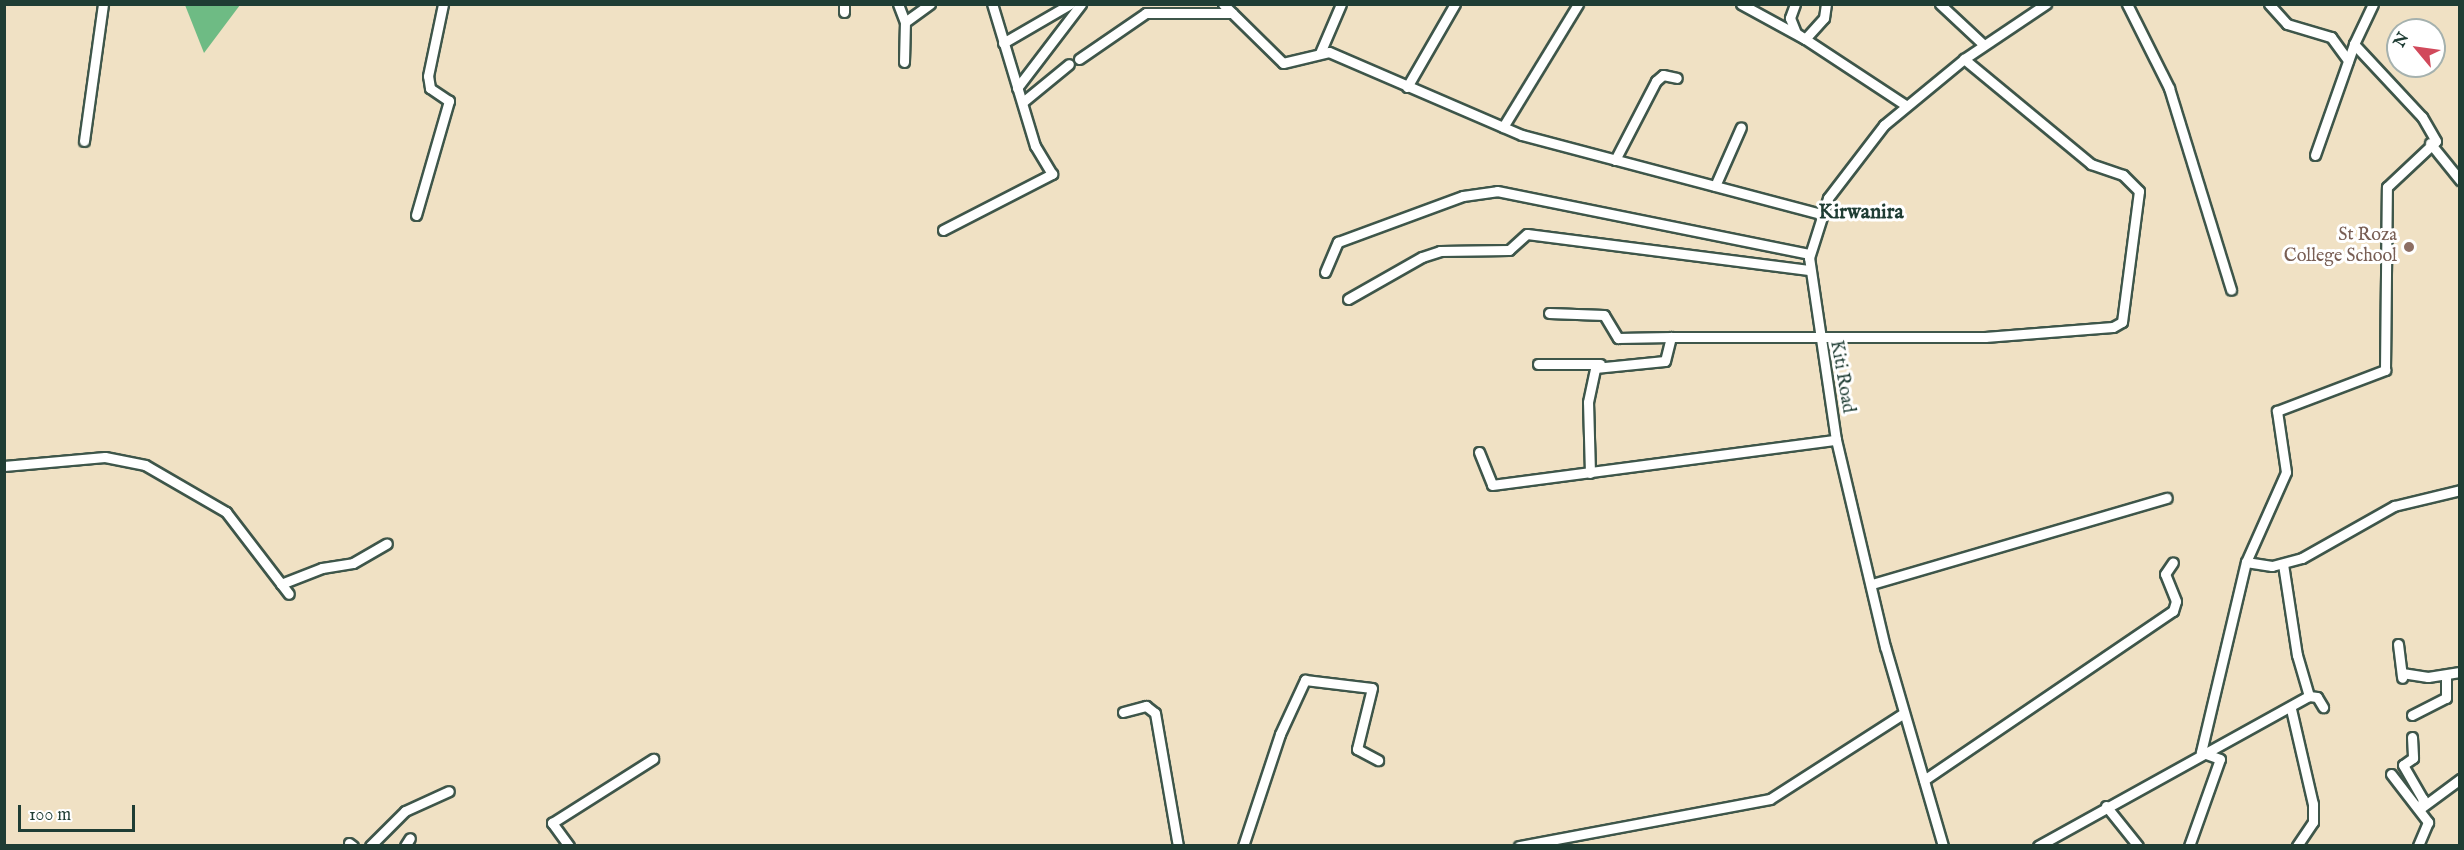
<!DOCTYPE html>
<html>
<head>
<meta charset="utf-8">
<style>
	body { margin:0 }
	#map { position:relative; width:2464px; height:850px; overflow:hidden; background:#f0e1c4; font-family:"IM FELL English",serif }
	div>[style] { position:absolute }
	.forest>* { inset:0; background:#6ebb84 }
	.roads { filter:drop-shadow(2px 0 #3e564a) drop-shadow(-2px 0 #3e564a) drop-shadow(0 2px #3e564a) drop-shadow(0 -2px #3e564a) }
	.minor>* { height:9px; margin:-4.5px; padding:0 4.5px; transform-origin:4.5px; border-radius:4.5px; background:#fff }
	.dots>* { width:16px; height:16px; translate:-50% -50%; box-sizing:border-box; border:3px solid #fff; border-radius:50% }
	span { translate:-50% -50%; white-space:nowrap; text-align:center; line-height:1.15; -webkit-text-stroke:6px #fff; paint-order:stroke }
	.education-label { font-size:18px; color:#785e54 }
	.right { translate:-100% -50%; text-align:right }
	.street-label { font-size:18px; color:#1f3d34 }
	.quarter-label { font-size:21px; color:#1f3d34; font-weight:700 }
	.frame { position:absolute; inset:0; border:6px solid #1f3d34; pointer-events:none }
	.north { position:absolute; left:2386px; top:18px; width:60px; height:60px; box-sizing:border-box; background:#fff; border:2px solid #a5b1ae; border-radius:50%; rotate:299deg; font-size:16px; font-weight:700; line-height:24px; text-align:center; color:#1f3d34 }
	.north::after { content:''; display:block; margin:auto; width:21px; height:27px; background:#d1495b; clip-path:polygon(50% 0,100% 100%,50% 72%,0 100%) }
	.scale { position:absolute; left:18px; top:805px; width:117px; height:27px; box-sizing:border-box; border:3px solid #1f3d34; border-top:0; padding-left:8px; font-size:18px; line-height:21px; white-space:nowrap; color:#1f3d34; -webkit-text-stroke:4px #fff; paint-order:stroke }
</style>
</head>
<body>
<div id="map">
	<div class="forest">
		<i style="clip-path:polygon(185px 5px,240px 5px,204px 53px)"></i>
	</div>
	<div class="roads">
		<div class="minor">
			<i style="left:898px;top:4px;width:19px;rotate:69deg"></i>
			<i style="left:1223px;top:4px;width:84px;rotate:44.5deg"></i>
			<i style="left:1283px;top:63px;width:47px;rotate:-13.4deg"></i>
			<i style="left:1329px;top:52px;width:210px;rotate:23.3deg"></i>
			<i style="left:1522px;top:135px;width:308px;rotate:14.8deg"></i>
			<i style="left:1741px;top:4px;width:73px;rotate:28.7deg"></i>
			<i style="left:1805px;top:39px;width:28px;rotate:-48deg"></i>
			<i style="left:1824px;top:18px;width:14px;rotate:-82deg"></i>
			<i style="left:1795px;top:4px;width:15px;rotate:110deg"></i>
			<i style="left:1790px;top:18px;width:16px;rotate:68deg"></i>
			<i style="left:1796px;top:33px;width:131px;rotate:33.4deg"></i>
			<i style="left:1940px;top:4px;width:60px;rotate:43deg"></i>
			<i style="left:2127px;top:4px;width:94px;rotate:63.4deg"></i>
			<i style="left:2169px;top:88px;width:211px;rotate:72.9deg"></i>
			<i style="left:2269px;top:4px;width:27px;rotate:48deg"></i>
			<i style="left:2287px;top:24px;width:46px;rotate:16.5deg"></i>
			<i style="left:2331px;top:37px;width:29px;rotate:54deg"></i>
			<i style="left:844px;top:12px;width:8px;rotate:-90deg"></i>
			<i style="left:1003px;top:43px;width:78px;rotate:-30.2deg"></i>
			<i style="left:1320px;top:53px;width:53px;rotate:-66.8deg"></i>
			<i style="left:1079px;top:59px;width:81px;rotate:-34.5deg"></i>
			<i style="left:1146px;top:13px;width:86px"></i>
			<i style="left:904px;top:62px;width:40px;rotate:-88.6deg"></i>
			<i style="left:905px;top:22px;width:31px;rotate:-36deg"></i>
			<i style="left:1407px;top:87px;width:96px;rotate:-60deg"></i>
			<i style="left:1017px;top:88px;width:106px;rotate:-52.7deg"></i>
			<i style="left:1024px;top:101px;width:58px;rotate:-39.4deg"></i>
			<i style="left:1503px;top:127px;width:144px;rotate:-58.6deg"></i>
			<i style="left:84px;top:141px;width:138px;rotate:-82.1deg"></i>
			<i style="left:2430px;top:143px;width:48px;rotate:51deg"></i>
			<i style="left:2315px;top:155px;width:118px;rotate:-70.6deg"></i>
			<i style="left:1615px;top:160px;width:89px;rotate:-62.6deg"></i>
			<i style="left:1656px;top:81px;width:9px;rotate:-41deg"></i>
			<i style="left:1663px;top:75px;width:14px;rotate:12deg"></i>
			<i style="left:1715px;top:186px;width:64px;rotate:-66.2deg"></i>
			<i style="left:416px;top:215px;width:119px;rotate:-73.9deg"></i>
			<i style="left:449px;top:101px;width:23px;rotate:-146deg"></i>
			<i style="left:430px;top:88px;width:12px;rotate:-99deg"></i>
			<i style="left:428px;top:76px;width:74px;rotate:-78.2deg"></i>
			<i style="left:943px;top:230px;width:123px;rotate:-27.2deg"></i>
			<i style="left:1052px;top:174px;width:33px;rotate:-121deg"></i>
			<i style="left:1035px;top:146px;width:148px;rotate:-106.8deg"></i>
			<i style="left:1325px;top:272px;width:33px;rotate:-67deg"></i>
			<i style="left:1338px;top:242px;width:133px;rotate:-20.2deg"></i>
			<i style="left:1463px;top:196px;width:34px;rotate:-8deg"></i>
			<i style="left:1497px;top:191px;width:318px;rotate:11.4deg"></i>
			<i style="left:1348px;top:299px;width:85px;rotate:-29.6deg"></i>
			<i style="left:1422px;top:257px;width:19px;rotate:-18deg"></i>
			<i style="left:1440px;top:251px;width:69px;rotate:-0.8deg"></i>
			<i style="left:1509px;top:250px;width:24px;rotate:-42deg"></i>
			<i style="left:1527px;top:234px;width:284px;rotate:7.3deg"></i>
			<i style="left:1549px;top:313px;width:55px;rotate:2.1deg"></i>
			<i style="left:1604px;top:315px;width:27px;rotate:59deg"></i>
			<i style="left:1618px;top:338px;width:53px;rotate:-1.1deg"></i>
			<i style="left:1538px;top:364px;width:62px"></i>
			<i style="left:1479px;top:452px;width:35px;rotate:68deg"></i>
			<i style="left:1492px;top:485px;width:347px;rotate:-7.5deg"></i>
			<i style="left:4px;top:466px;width:101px;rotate:-5.1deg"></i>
			<i style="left:105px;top:457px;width:41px;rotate:11.3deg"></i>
			<i style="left:145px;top:465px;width:94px;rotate:30.1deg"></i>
			<i style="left:226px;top:512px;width:103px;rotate:52.5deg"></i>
			<i style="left:1590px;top:473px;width:71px;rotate:-91.6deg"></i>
			<i style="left:1588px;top:402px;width:35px;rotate:-78deg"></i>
			<i style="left:1595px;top:368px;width:70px;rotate:-5.7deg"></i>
			<i style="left:1665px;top:361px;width:25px;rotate:-76deg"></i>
			<i style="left:1671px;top:337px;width:314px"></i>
			<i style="left:1985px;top:337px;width:128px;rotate:-4.5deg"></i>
			<i style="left:2113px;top:327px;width:10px;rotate:-29deg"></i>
			<i style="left:2122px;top:322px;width:132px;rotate:-82.6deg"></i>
			<i style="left:2139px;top:191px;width:23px;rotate:-135deg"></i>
			<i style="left:2123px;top:175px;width:34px;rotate:-161deg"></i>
			<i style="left:2091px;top:164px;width:165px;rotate:-140.4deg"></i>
			<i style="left:2246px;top:562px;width:26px;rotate:9deg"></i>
			<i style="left:2272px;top:566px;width:31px;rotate:-15deg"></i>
			<i style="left:2302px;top:558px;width:106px;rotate:-29.5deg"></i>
			<i style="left:2394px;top:506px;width:68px;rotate:-13.6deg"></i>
			<i style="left:2283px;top:564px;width:92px;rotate:81.3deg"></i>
			<i style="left:2297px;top:655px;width:43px;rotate:73.7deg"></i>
			<i style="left:281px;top:584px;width:44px;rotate:-21.3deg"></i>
			<i style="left:322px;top:568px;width:31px;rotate:-9deg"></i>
			<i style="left:353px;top:563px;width:39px;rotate:-30deg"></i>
			<i style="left:1872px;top:584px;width:307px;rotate:-16.3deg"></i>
			<i style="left:2398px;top:644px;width:34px;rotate:83deg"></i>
			<i style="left:2402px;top:673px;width:26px;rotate:9deg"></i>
			<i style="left:2428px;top:677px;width:32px;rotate:-9deg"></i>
			<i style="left:2291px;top:709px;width:98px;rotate:77deg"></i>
			<i style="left:2313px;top:804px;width:18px;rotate:90deg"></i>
			<i style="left:2313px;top:822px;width:29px;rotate:124deg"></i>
			<i style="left:1123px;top:712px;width:24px;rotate:-15deg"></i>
			<i style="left:1146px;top:706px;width:11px;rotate:38deg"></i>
			<i style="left:1155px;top:713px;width:135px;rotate:80.2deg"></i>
			<i style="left:2412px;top:715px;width:38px;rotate:-27deg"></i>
			<i style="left:2446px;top:698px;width:21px;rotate:-90deg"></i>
			<i style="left:2412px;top:737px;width:21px;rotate:87deg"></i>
			<i style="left:2413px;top:758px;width:12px;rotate:145deg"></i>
			<i style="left:2403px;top:765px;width:39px;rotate:60deg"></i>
			<i style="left:2423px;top:799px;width:9px;rotate:103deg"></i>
			<i style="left:2391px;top:774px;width:61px;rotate:52.4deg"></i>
			<i style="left:2428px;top:822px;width:26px;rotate:113deg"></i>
			<i style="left:1924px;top:780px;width:301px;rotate:-34.2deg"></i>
			<i style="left:2173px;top:611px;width:10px;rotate:-73deg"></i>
			<i style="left:2176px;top:601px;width:29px;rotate:-112deg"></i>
			<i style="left:2165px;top:574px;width:14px;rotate:-56deg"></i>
			<i style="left:2106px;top:806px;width:51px;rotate:51.3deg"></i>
			<i style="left:2421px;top:808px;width:49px;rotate:-36.6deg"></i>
			<i style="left:349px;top:843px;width:5px;rotate:37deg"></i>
			<i style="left:370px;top:846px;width:49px;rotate:-45deg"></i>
			<i style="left:405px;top:811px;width:48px;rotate:-24.4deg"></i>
			<i style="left:405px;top:846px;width:9px;rotate:-58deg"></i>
			<i style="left:569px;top:846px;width:29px;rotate:-126deg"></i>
			<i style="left:552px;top:823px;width:120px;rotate:-32.4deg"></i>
			<i style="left:1243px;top:846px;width:118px;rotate:-71.7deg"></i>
			<i style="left:1280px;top:734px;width:60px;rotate:-65.2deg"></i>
			<i style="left:1305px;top:680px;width:67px;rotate:6.8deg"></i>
			<i style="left:1372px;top:688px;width:63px;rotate:103.8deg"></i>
			<i style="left:1357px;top:749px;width:24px;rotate:28deg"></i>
			<i style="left:1519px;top:846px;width:255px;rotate:-10.6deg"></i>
			<i style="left:1770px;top:799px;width:159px;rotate:-32.7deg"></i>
			<i style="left:1943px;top:846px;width:207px;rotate:-106.2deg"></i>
			<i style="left:1885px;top:647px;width:213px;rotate:-103.3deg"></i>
			<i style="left:1836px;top:440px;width:184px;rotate:-98.4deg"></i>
			<i style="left:1809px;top:258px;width:63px;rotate:-72.4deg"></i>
			<i style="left:1828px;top:198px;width:92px;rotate:-52.5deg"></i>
			<i style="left:1884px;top:125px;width:104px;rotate:-39.5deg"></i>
			<i style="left:1964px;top:59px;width:99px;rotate:-33.9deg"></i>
			<i style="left:2038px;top:846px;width:310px;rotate:-29deg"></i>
			<i style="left:2309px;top:696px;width:8px;rotate:7deg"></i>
			<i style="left:2317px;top:697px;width:12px;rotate:59deg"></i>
			<i style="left:2189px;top:846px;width:92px;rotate:-70.4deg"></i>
			<i style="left:2220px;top:759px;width:20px;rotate:-160deg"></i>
			<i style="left:2201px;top:752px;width:195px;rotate:-76.7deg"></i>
			<i style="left:2246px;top:562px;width:98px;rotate:-66deg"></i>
			<i style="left:2286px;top:472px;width:62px;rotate:-98.4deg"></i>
			<i style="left:2277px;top:411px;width:116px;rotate:-20.8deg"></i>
			<i style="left:2385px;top:370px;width:183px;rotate:-89.4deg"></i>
			<i style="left:2387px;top:187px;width:67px;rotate:-43.2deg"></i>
			<i style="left:2436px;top:141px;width:28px;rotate:-120deg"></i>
			<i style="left:2422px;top:117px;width:100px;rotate:-133deg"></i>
			<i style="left:2354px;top:44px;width:44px;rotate:-64.6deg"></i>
		</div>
	</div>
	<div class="dots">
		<i style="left:2409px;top:247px;background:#8d6e63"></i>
	</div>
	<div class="education-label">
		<span class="right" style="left:2397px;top:247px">St Roza<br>College School</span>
	</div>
	<div class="street-label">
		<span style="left:1841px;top:377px;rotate:80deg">Kiti Road</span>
	</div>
	<div class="quarter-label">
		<span style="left:1861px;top:213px">Kirwanira</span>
	</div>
	<div class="frame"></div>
	<div class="north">N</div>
	<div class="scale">100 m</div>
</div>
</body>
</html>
